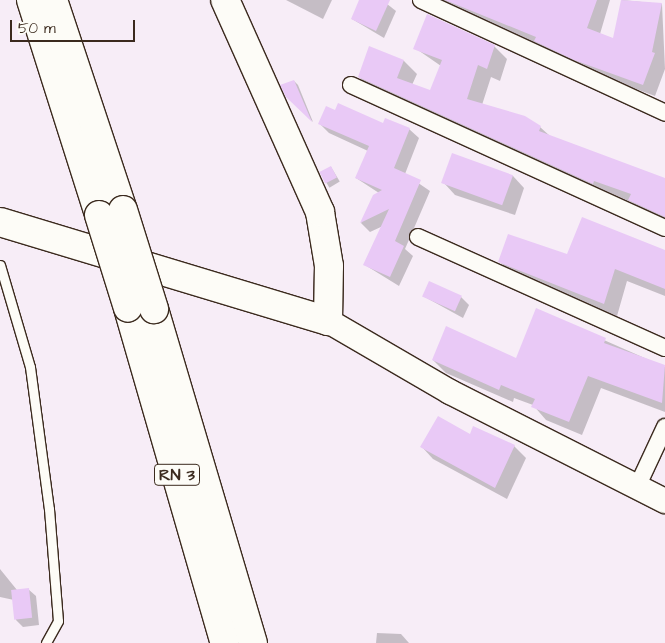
<!DOCTYPE html>
<html>
<head>
<meta charset="utf-8">
<style>
	body { margin:0 }
	#map { position:relative; width:665px; height:643px; overflow:hidden; background:#f7edf7; font-family:"Architects Daughter",sans-serif }
	div>[style] { position:absolute }
	.shadow>* { inset:0; background:#0003; transform-origin:0 0 }
	.building>* { inset:0; background:#e9c9f6; transform-origin:0 0 }
	.roads { filter:drop-shadow(1px 0 #3b2a1e) drop-shadow(-1px 0 #3b2a1e) drop-shadow(0 1px #3b2a1e) drop-shadow(0 -1px #3b2a1e) }
	.lane>* { height:9px; margin:-4.5px; padding:0 4.5px; transform-origin:4.5px; border-radius:4.5px; background:#fdfcf7 }
	.street>* { height:16px; margin:-8px; padding:0 8px; transform-origin:8px; border-radius:8px; background:#fdfcf7 }
	.secondary>* { height:24px; margin:-12px; padding:0 12px; transform-origin:12px; border-radius:12px; background:#fdfcf7 }
	.highway>* { height:28px; margin:-14px; padding:0 14px; transform-origin:14px; border-radius:14px; background:#fdfcf7 }
	.bridges { filter:drop-shadow(1px 0 #3b2a1e) drop-shadow(-1px 0 #3b2a1e) drop-shadow(0 1px #3b2a1e) drop-shadow(0 -1px #3b2a1e) }
	.highway-bridge>* { height:28px; margin:-14px; padding:0 14px; transform-origin:14px; border-radius:14px; background:#fdfcf7 }
	span { translate:-50% -50%; white-space:nowrap; text-align:center; line-height:1.15; -webkit-text-stroke:4.5px #fdfcf7; paint-order:stroke }
	.shield-label span { padding:1px 4px; background:#fdfcf7; border:1px solid; border-radius:4px; -webkit-text-stroke-width:0 }
	.shield-label { font-size:16px; color:#3b2a1e; font-weight:700 }
	.scale { position:absolute; left:10px; top:20px; width:125px; height:22px; box-sizing:border-box; border:2px solid #3b2a1e; border-top:0; padding-left:6px; font-size:15px; line-height:18px; white-space:nowrap; color:#3b2a1e; -webkit-text-stroke:4px #fdfcf7; paint-order:stroke }
</style>
</head>
<body>
<div id="map">
	<div class="shadow">
		<i style="clip-path:polygon(286px 0,332px 0,323px 19px)"></i>
		<i style="clip-path:polygon(361px 0,382px 0,396px 11px,384px 38px,352px 19px)"></i>
		<i style="clip-path:polygon(442px 0,610px 0,600px 34px,614px 39px,622px 0,662px 4px,665px 69px,655px 96px,587px 71px,538px 44px,450px 8px)"></i>
		<i style="clip-path:polygon(494px 46px,507px 59px,500px 81px,491px 77px,482px 105px,540px 127px,550px 136px,665px 179px,665px 223px,631px 202px,372px 90px,359px 77px,370px 48px,404px 61px,417px 74px,412px 85px,431px 92px,441px 66px,415px 48px)"></i>
		<i style="clip-path:polygon(294px 81px,298px 85px,313px 122px,287px 96px)"></i>
		<i style="clip-path:polygon(320px 124px,384px 125px,409px 129px,419px 138px,405px 174px,430px 191px,405px 249px,413px 256px,399px 286px,365px 265px,383px 226px,370px 232px,361px 223px,379px 193px,356px 178px,368px 151px,329px 133px)"></i>
		<i style="clip-path:polygon(453px 155px,513px 176px,524px 188px,515px 215px,455px 195px,444px 183px)"></i>
		<i style="left:331px;top:167px;width:17px;height:12px;rotate:59deg"></i>
		<i style="clip-path:polygon(665px 252px,665px 296px,627px 281px,617px 316px,513px 275px,500px 262px)"></i>
		<i style="clip-path:polygon(423px 296px,461px 297px,469px 305px,463px 318px)"></i>
		<i style="clip-path:polygon(536px 310px,665px 367px,665px 412px,601px 388px,582px 435px,546px 420px,533px 405px,514px 398px,513px 402px,446px 373px,433px 360px,517px 359px)"></i>
		<i style="clip-path:polygon(470px 436px,514px 446px,526px 458px,507px 499px,433px 459px,422px 447px)"></i>
		<i style="clip-path:polygon(0 569px,17px 590px,28px 589px,36px 596px,39px 625px,23px 627px,16px 620px,14px 600px,0 597px)"></i>
		<i style="clip-path:polygon(377px 633px,401px 634px,409px 643px,376px 643px)"></i>
	</div>
	<div class="building">
		<i style="clip-path:polygon(359px 0,390px 0,376px 31px,351px 19px)"></i>
		<i style="clip-path:polygon(445px 0,597px 0,587px 28px,613px 38px,621px 0,662px 3px,652px 52px,655px 53px,643px 85px,574px 60px,534px 41px,536px 37px)"></i>
		<i style="clip-path:polygon(427px 14px,495px 45px,487px 69px,478px 65px,467px 99px,525px 116px,541px 126px,539px 131px,665px 178px,665px 217px,628px 200px,631px 194px,594px 181px,593px 184px,358px 77px,369px 46px,404px 60px,397px 78px,430px 90px,442px 60px,413px 49px)"></i>
		<i style="clip-path:polygon(294px 80px,312px 122px,286px 97px,280px 85px)"></i>
		<i style="clip-path:polygon(338px 103px,383px 123px,385px 118px,410px 128px,394px 168px,421px 180px,395px 241px,404px 246px,390px 277px,363px 265px,389px 209px,360px 223px,373px 195px,382px 190px,355px 178px,369px 146px,318px 124px,326px 106px,335px 110px)"></i>
		<i style="left:452px;top:153px;width:65px;height:32px;rotate:20deg"></i>
		<i style="left:331px;top:166px;width:13px;height:13px;rotate:63deg"></i>
		<i style="clip-path:polygon(582px 217px,665px 250px,665px 289px,615px 269px,604px 304px,498px 262px,508px 234px,567px 254px)"></i>
		<i style="left:429px;top:281px;width:36px;height:17px;rotate:24deg"></i>
		<i style="clip-path:polygon(536px 308px,606px 338px,604px 343px,665px 365px,662px 403px,588px 376px,569px 422px,531px 407px,535px 399px,501px 385px,499px 390px,432px 360px,446px 326px,516px 358px)"></i>
		<i style="clip-path:polygon(438px 416px,470px 434px,473px 426px,515px 445px,495px 488px,420px 447px)"></i>
		<i style="left:29px;top:588px;width:30px;height:18px;rotate:84deg"></i>
	</div>
	<div class="roads">
		<div class="lane">
			<i style="left:0;top:265px;width:106px;rotate:73.6deg"></i>
			<i style="left:30px;top:367px;width:143px;rotate:82.4deg"></i>
			<i style="left:49px;top:509px;width:112px;rotate:85.4deg"></i>
			<i style="left:58px;top:621px;width:25px;rotate:119deg"></i>
		</div>
		<div class="street">
			<i style="left:421px;top:0;width:269px;rotate:24.8deg"></i>
			<i style="left:351px;top:85px;width:345px;rotate:24.5deg"></i>
			<i style="left:418px;top:237px;width:271px;rotate:24.2deg"></i>
			<i style="left:638px;top:485px;width:64px;rotate:-65deg"></i>
		</div>
		<div class="secondary">
			<i style="left:328px;top:321px;width:141px;rotate:30.2deg"></i>
			<i style="left:450px;top:392px;width:241px;rotate:26.9deg"></i>
		</div>
		<div class="highway">
			<i style="left:31px;top:0;width:225px;rotate:72.4deg"></i>
			<i style="left:53px;top:0;width:221px;rotate:71.6deg"></i>
			<i style="left:0;top:222px;width:343px;rotate:16.8deg"></i>
			<i style="left:328px;top:321px;width:55px;rotate:-89deg"></i>
			<i style="left:329px;top:266px;width:55px;rotate:-99.5deg"></i>
			<i style="left:320px;top:212px;width:232px;rotate:-114.1deg"></i>
			<i style="left:128px;top:308px;width:349px;rotate:73.9deg"></i>
			<i style="left:154px;top:309px;width:348px;rotate:73.5deg"></i>
		</div>
	</div>
	<div class="bridges">
		<div class="highway-bridge">
			<i style="left:123px;top:210px;width:104px;rotate:72.6deg"></i>
			<i style="left:99px;top:215px;width:97px;rotate:72.7deg"></i>
		</div>
	</div>
	<div class="shield-label">
		<span style="left:177px;top:475px">RN 3</span>
	</div>
	<div class="scale">50 m</div>
</div>
</body>
</html>
